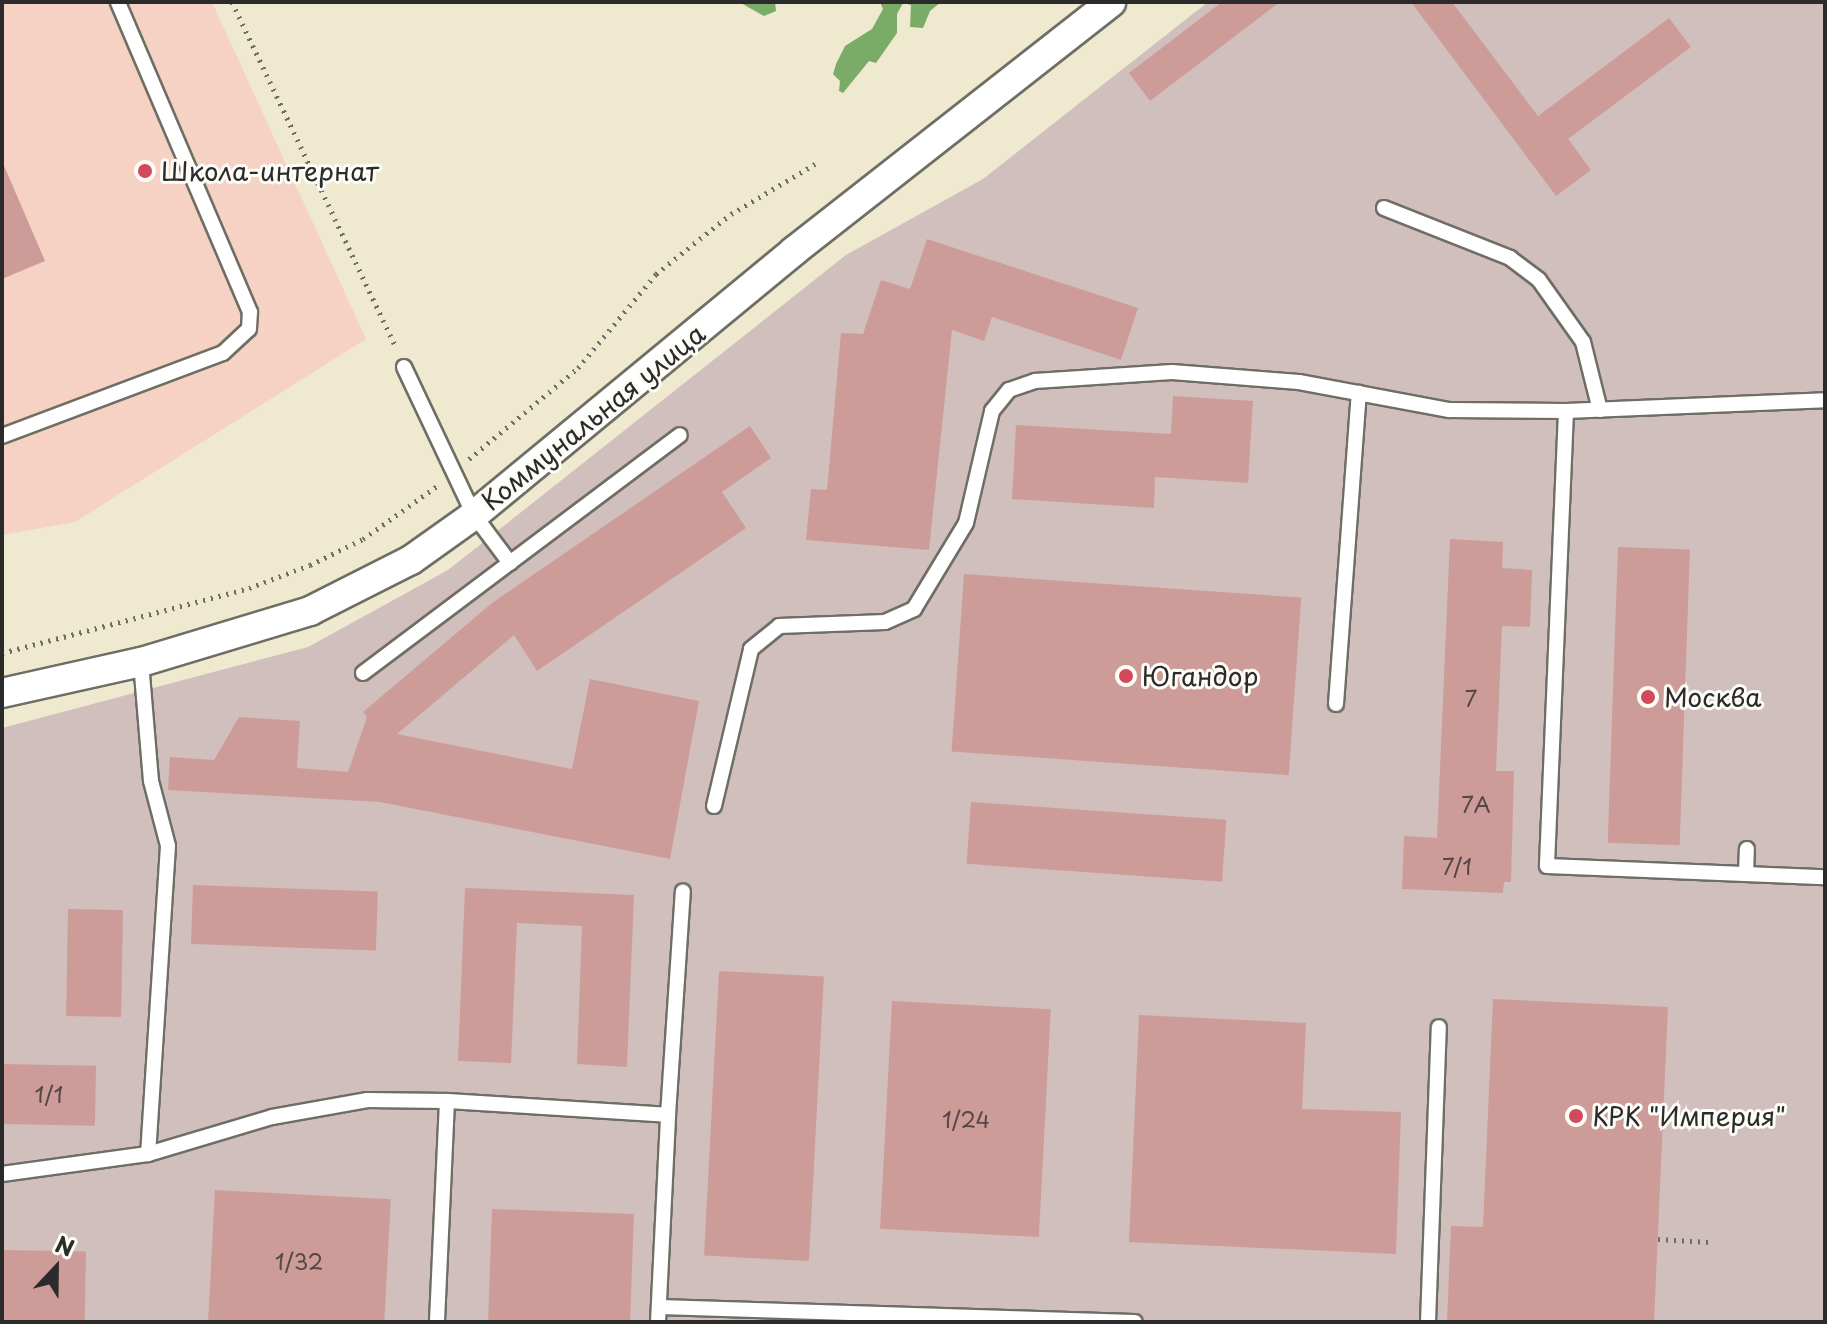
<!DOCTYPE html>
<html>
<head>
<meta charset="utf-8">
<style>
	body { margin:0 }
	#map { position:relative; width:1827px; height:1324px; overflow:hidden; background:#eee9cf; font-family:"Playpen Sans",sans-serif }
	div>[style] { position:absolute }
	.built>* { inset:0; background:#f6d2c4 }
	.industrial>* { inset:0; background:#d1bfbe }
	.forest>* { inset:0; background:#7aac67 }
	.building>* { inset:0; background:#ce9c98; transform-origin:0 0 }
	.path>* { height:5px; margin-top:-2.5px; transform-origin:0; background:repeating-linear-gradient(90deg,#6f6e64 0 2px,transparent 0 8px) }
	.roads { filter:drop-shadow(2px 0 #6f6e64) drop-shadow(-2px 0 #6f6e64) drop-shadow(0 2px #6f6e64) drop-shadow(0 -2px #6f6e64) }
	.service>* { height:14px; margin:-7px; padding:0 7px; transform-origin:7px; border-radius:7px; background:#fff }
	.minor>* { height:28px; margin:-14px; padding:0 14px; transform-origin:14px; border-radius:14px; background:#fff }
	.dots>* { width:22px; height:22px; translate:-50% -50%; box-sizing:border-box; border:4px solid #fdfcf7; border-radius:50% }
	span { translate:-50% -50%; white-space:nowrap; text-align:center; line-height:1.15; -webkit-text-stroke:6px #fdfcf7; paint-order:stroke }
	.number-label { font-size:22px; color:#544746 }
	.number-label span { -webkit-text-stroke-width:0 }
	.poi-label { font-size:26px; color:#2b2b2b }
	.left { translate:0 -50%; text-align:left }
	.street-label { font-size:26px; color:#2b2b2b }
	.frame { position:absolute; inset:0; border:4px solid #2b2b2b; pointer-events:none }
	.north { position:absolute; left:16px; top:1228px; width:80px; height:80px; -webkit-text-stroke:6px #fdfcf7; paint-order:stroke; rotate:22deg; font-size:22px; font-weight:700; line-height:32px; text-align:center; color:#2b2b2b }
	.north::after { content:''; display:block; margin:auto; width:28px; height:36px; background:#2b2b2b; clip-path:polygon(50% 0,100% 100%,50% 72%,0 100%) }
</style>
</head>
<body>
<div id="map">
	<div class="built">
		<i style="clip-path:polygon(2px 2px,212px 2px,366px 339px,75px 522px,2px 535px)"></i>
	</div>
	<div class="industrial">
		<i style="clip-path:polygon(1208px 2px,1825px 2px,1825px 1322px,2px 1322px,2px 728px,308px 647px,448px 570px,846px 255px,983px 179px)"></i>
	</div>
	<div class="forest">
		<i style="clip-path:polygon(739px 2px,775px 2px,776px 11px,764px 16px)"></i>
		<i style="clip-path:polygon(880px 2px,941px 2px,930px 11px,923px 28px,910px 27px,911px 5px,903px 3px,897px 14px,897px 33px,876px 63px,869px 61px,843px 93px,839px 91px,840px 81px,833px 74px,836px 64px,845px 46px,872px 29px,883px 9px)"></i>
	</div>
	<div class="building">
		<i style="clip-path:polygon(1222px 2px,1280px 2px,1150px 101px,1129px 73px)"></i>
		<i style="clip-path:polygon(1411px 2px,1452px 2px,1538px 116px,1669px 18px,1691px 47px,1568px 139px,1591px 170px,1556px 196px)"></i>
		<i style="clip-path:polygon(2px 161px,45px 261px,2px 279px)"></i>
		<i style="clip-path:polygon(927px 239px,1138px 308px,1121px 360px,992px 317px,984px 341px,952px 330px,929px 550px,806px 540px,811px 489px,827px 490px,841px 333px,863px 334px,881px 280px,910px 289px)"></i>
		<i style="clip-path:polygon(1173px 396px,1253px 401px,1248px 483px,1155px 477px,1154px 508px,1012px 499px,1016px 425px,1171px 434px)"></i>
		<i style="clip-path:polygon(750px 426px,771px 458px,722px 492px,746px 528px,537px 671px,514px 635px,397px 734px,572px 769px,590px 679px,699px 701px,670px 859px,380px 802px,168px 790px,170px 757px,214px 760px,239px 717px,300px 721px,297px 768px,348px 772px,367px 717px,363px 712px,492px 603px)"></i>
		<i style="clip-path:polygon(1450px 539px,1503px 542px,1502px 568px,1532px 570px,1530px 627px,1502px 626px,1496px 771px,1514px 771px,1511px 882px,1504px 882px,1503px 893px,1402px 889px,1404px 836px,1437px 838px)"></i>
		<i style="left:1618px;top:547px;width:72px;height:296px;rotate:2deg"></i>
		<i style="left:964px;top:574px;width:338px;height:178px;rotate:4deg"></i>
		<i style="left:971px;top:802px;width:256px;height:62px;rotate:4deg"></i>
		<i style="left:193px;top:885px;width:185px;height:59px;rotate:2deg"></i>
		<i style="clip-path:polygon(465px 888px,634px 895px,627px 1067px,577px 1064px,582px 926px,517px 923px,511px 1063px,458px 1061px)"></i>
		<i style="left:68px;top:909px;width:55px;height:107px;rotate:1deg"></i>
		<i style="left:719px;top:971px;width:105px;height:285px;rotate:3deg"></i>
		<i style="clip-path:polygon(1493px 999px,1668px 1007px,1654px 1322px,1447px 1322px,1451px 1226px,1483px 1227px)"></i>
		<i style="left:892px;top:1001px;width:159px;height:228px;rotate:3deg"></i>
		<i style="clip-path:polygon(1139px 1015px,1306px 1023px,1302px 1109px,1401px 1112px,1396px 1254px,1129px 1242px)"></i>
		<i style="left:2px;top:1064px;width:94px;height:60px;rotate:1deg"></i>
		<i style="left:215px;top:1190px;width:176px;height:132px;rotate:3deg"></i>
		<i style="left:492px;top:1209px;width:142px;height:113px;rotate:2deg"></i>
		<i style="left:2px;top:1250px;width:84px;height:72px;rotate:1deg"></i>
	</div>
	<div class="path">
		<i style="left:232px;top:2px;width:383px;rotate:64.6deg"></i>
		<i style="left:469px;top:459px;width:142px;rotate:-39.9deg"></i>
		<i style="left:578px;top:368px;width:122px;rotate:-50.3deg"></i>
		<i style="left:656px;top:274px;width:96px;rotate:-38.7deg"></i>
		<i style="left:731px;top:214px;width:98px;rotate:-30.8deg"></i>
		<i style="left:2px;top:653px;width:255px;rotate:-14.7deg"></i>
		<i style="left:249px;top:588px;width:65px;rotate:-20.7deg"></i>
		<i style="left:310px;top:565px;width:59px;rotate:-26.1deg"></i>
		<i style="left:363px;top:539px;width:91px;rotate:-35.6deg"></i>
		<i style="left:1658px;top:1239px;width:52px;rotate:3.3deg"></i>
	</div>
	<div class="roads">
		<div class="service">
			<i style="left:1384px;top:208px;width:136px;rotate:21.6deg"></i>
			<i style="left:1510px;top:258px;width:36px;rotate:37deg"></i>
			<i style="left:1539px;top:280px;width:76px;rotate:54.6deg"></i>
			<i style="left:1583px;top:342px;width:70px;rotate:76deg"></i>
			<i style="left:404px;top:367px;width:164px;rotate:64.7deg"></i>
			<i style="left:474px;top:515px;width:60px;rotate:53.1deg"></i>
			<i style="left:1566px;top:411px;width:455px;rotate:92.4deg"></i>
			<i style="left:1547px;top:866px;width:278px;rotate:2.3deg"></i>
			<i style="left:2px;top:436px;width:236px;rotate:-20.6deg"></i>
			<i style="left:223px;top:353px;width:35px;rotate:-43deg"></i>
			<i style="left:249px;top:329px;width:17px;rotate:-87deg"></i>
			<i style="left:250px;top:312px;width:337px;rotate:-113.1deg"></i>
			<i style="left:141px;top:662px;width:119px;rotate:85.2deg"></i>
			<i style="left:151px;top:781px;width:67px;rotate:75.3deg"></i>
			<i style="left:168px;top:846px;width:309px;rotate:93.7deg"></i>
			<i style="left:363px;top:673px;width:396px;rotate:-36.9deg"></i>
			<i style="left:1336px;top:704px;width:312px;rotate:-85.8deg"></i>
			<i style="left:714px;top:806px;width:161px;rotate:-76.7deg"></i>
			<i style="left:751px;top:649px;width:36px;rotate:-39deg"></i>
			<i style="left:779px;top:626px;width:106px;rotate:-2.2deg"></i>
			<i style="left:885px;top:622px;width:32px;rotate:-24deg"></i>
			<i style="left:914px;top:609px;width:100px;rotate:-58.8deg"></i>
			<i style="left:966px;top:523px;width:115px;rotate:-76.9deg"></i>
			<i style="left:992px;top:411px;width:27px;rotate:-51deg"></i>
			<i style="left:1009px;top:390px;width:28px;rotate:-19deg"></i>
			<i style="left:1035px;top:381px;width:137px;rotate:-3.8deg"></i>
			<i style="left:1172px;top:372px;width:127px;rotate:4.5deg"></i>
			<i style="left:1299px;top:382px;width:153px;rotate:10.6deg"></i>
			<i style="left:1449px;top:410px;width:117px;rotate:0.5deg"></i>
			<i style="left:1566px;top:411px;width:259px;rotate:-2.4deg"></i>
			<i style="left:1746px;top:874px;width:25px;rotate:-88deg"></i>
			<i style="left:447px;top:1101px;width:221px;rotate:3.6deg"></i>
			<i style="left:668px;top:1115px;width:224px;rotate:-86.2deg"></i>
			<i style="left:2px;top:1174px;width:147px;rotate:-7.8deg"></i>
			<i style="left:148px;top:1154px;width:129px;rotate:-16.6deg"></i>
			<i style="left:272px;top:1117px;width:97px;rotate:-10.1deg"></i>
			<i style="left:367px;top:1100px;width:80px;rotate:0.7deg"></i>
			<i style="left:447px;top:1101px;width:221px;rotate:92.6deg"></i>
			<i style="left:659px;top:1307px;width:476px;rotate:1.8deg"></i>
			<i style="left:658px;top:1322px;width:207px;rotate:-87.2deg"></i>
			<i style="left:1428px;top:1322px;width:295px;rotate:-87.9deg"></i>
		</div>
		<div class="minor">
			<i style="left:2px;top:693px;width:142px;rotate:-12.6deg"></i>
			<i style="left:141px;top:662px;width:177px;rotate:-16.8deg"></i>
			<i style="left:310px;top:611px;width:113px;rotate:-26.8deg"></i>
			<i style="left:411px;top:560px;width:77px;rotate:-35.5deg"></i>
			<i style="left:474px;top:515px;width:415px;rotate:-39.5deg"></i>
			<i style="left:794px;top:251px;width:403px;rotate:-38.1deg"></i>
		</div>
	</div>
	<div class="dots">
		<i style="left:145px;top:171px;background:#d1495b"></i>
		<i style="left:1126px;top:676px;background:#d1495b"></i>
		<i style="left:1648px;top:697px;background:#d1495b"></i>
		<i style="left:1576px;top:1116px;background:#d1495b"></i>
	</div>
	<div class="number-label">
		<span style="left:1471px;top:698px">7</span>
		<span style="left:1476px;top:804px">7А</span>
		<span style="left:1457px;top:866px">7/1</span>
		<span style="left:49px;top:1094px">1/1</span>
		<span style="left:966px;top:1119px">1/24</span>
		<span style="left:299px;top:1261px">1/32</span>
	</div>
	<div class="poi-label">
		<span class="left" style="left:161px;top:171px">Школа-интернат</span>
		<span class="left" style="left:1142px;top:676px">Югандор</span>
		<span class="left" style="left:1664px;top:697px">Москва</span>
		<span class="left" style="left:1592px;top:1116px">КРК "Империя"</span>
	</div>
	<div class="street-label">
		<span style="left:593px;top:417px;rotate:-39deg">Коммунальная улица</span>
	</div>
	<div class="frame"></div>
	<div class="north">N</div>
</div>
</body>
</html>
